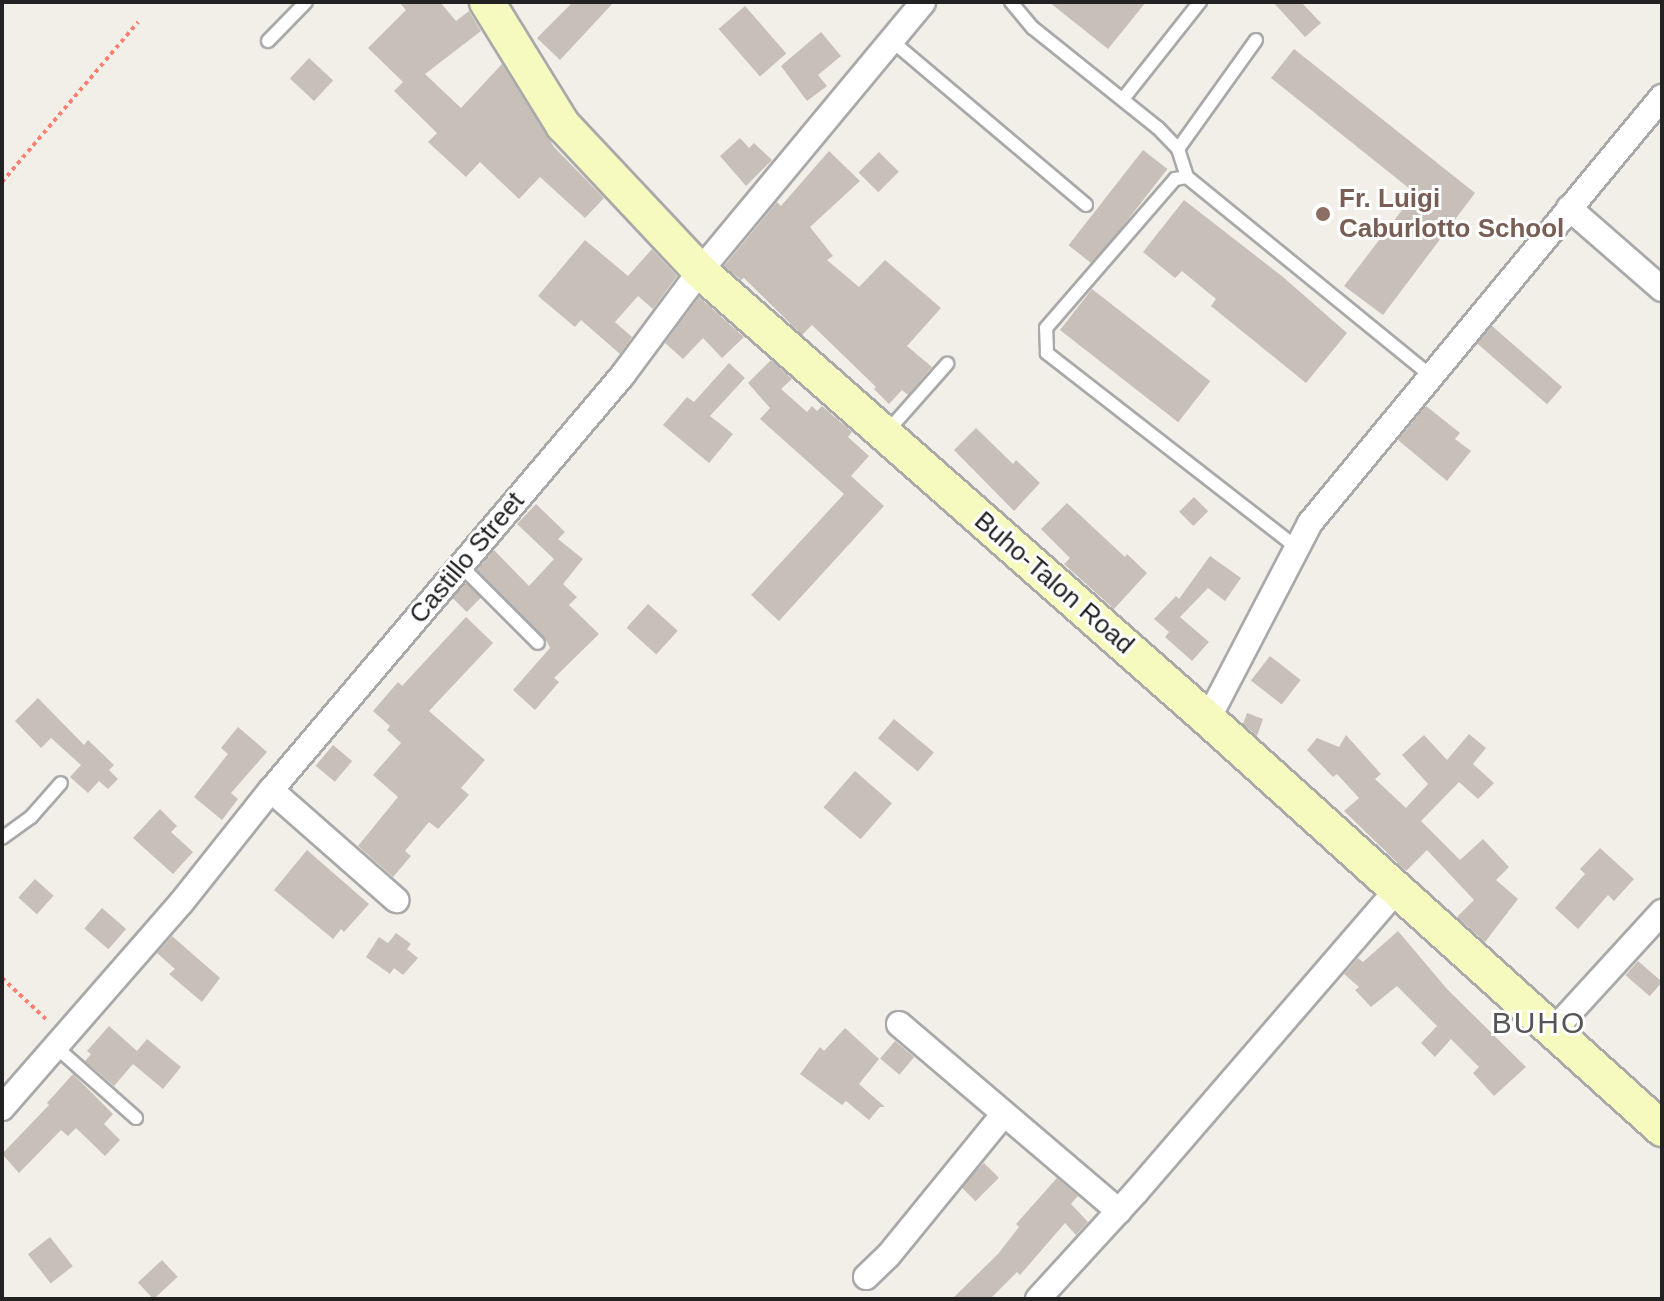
<!DOCTYPE html>
<html>
<head>
<meta charset="utf-8">
<style>
	body { margin:0 }
	#map { position:relative; width:1664px; height:1301px; overflow:hidden; background:#f2efe9; font-family:Arial,sans-serif }
	div>[style] { position:absolute }
	.building>* { inset:0; background:#c7bfb8; transform-origin:0 0 }
	.path>* { height:4px; margin-top:-2px; transform-origin:0; background:repeating-linear-gradient(90deg,#fa8072 0 4px,transparent 0 8px) }
	.roads { filter:drop-shadow(2px 0 #a9a9a9) drop-shadow(-2px 0 #a9a9a9) drop-shadow(0 2px #a9a9a9) drop-shadow(0 -2px #a9a9a9) }
	.lane>* { height:12px; margin:-6px; padding:0 6px; transform-origin:6px; border-radius:6px; background:#fff }
	.street>* { height:24px; margin:-12px; padding:0 12px; transform-origin:12px; border-radius:12px; background:#fff }
	.secondary>* { height:34px; margin:-17px; padding:0 17px; transform-origin:17px; border-radius:17px; background:#f7fabf }
	.dots>* { width:22px; height:22px; translate:-50% -50%; box-sizing:border-box; border:4px solid #fff; border-radius:50% }
	span { translate:-50% -50%; white-space:nowrap; text-align:center; line-height:1.15; -webkit-text-stroke:6px #fff; paint-order:stroke }
	.education-label { font-size:26px; color:#785e54; font-weight:700 }
	.left { translate:0 -50%; text-align:left }
	.street-label { font-size:26px; color:#222 }
	.quarter-label { font-size:30px; color:#555; letter-spacing:2px }
	.frame { position:absolute; inset:0; border:4px solid #222; pointer-events:none }
</style>
</head>
<body>
<div id="map">
	<div class="building">
		<i style="clip-path:polygon(399px 2px,440px 2px,456px 21px,469px 11px,481px 31px,425px 74px,461px 108px,502px 64px,554px 147px,604px 198px,585px 218px,540px 177px,519px 199px,480px 162px,466px 177px,428px 142px,437px 133px,394px 91px,403px 82px,368px 48px,406px 10px)"></i>
		<i style="clip-path:polygon(573px 2px,614px 2px,560px 60px,537px 38px)"></i>
		<i style="clip-path:polygon(1049px 2px,1146px 2px,1108px 49px)"></i>
		<i style="clip-path:polygon(1273px 2px,1301px 2px,1321px 23px,1305px 37px)"></i>
		<i style="left:745px;top:6px;width:63px;height:35px;rotate:49deg"></i>
		<i style="clip-path:polygon(821px 32px,841px 56px,818px 75px,827px 86px,807px 101px,781px 66px)"></i>
		<i style="clip-path:polygon(1294px 49px,1475px 193px,1383px 315px,1344px 286px,1415px 193px,1271px 78px)"></i>
		<i style="left:309px;top:58px;width:33px;height:28px;rotate:43deg"></i>
		<i style="clip-path:polygon(740px 138px,749px 148px,754px 143px,772px 160px,746px 186px,720px 156px)"></i>
		<i style="left:1143px;top:150px;width:31px;height:121px;rotate:38deg"></i>
		<i style="clip-path:polygon(829px 151px,860px 181px,810px 227px,833px 256px,827px 260px,859px 287px,885px 260px,941px 308px,907px 346px,932px 367px,908px 395px,902px 390px,889px 404px,874px 389px,876px 387px,812px 325px,802px 335px,744px 278px,741px 280px,724px 266px,777px 202px,781px 206px)"></i>
		<i style="left:879px;top:152px;width:28px;height:29px;rotate:45deg"></i>
		<i style="clip-path:polygon(1184px 200px,1283px 277px,1347px 333px,1306px 383px,1211px 306px,1216px 299px,1182px 271px,1175px 278px,1143px 252px)"></i>
		<i style="clip-path:polygon(585px 240px,628px 276px,652px 249px,677px 276px,653px 309px,638px 296px,615px 322px,632px 337px,620px 354px,581px 320px,575px 327px,538px 296px)"></i>
		<i style="left:1092px;top:289px;width:150px;height:52px;rotate:38deg"></i>
		<i style="clip-path:polygon(699px 297px,744px 337px,722px 358px,703px 338px,683px 359px,665px 343px)"></i>
		<i style="left:1492px;top:326px;width:93px;height:23px;rotate:41deg"></i>
		<i style="clip-path:polygon(771px 360px,792px 379px,781px 389px,807px 412px,812px 406px,817px 411px,822px 406px,852px 432px,848px 437px,869px 456px,851px 476px,884px 506px,779px 621px,751px 595px,844px 494px,760px 419px,770px 408px,748px 383px)"></i>
		<i style="clip-path:polygon(729px 363px,745px 378px,710px 416px,733px 434px,709px 463px,663px 425px,687px 397px,694px 402px)"></i>
		<i style="clip-path:polygon(1426px 406px,1460px 433px,1455px 439px,1471px 451px,1447px 481px,1398px 440px)"></i>
		<i style="clip-path:polygon(976px 428px,1013px 464px,1016px 460px,1040px 483px,1014px 511px,954px 450px)"></i>
		<i style="left:1194px;top:497px;width:20px;height:21px;rotate:45deg"></i>
		<i style="clip-path:polygon(1067px 503px,1125px 557px,1127px 554px,1147px 573px,1114px 609px,1064px 564px,1070px 558px,1041px 529px)"></i>
		<i style="clip-path:polygon(536px 504px,565px 532px,558px 539px,583px 559px,563px 584px,577px 597px,569px 605px,599px 634px,554px 678px,559px 682px,535px 710px,513px 690px,550px 648px,546px 640px,477px 570px,494px 550px,529px 586px,554px 559px,517px 524px)"></i>
		<i style="clip-path:polygon(1210px 556px,1241px 578px,1225px 601px,1208px 588px,1180px 617px,1209px 642px,1192px 661px,1165px 637px,1169px 632px,1154px 619px,1176px 596px,1179px 599px)"></i>
		<i style="left:466px;top:583px;width:21px;height:20px;rotate:45deg"></i>
		<i style="left:648px;top:604px;width:40px;height:32px;rotate:42deg"></i>
		<i style="clip-path:polygon(466px 617px,493px 643px,429px 711px,485px 760px,461px 788px,469px 795px,438px 829px,429px 822px,405px 851px,411px 856px,393px 877px,358px 846px,398px 797px,373px 775px,401px 743px,387px 730px,390px 726px,373px 711px,398px 682px,402px 686px)"></i>
		<i style="left:1270px;top:656px;width:39px;height:31px;rotate:38deg"></i>
		<i style="clip-path:polygon(38px 698px,84px 745px,88px 740px,114px 765px,109px 770px,118px 779px,108px 789px,99px 781px,88px 793px,70px 777px,81px 765px,51px 738px,41px 748px,15px 721px)"></i>
		<i style="clip-path:polygon(1247px 713px,1263px 719px,1257px 736px,1243px 724px)"></i>
		<i style="left:894px;top:719px;width:52px;height:25px;rotate:40deg"></i>
		<i style="clip-path:polygon(238px 727px,267px 752px,231px 793px,238px 799px,222px 820px,194px 797px,228px 754px,221px 748px)"></i>
		<i style="clip-path:polygon(1469px 734px,1486px 748px,1473px 764px,1494px 783px,1478px 799px,1459px 782px,1421px 821px,1460px 860px,1483px 839px,1509px 867px,1496px 880px,1518px 899px,1485px 942px,1457px 917px,1474px 900px,1427px 850px,1406px 871px,1344px 811px,1359px 798px,1337px 774px,1333px 777px,1307px 750px,1317px 738px,1339px 747px,1346px 735px,1381px 774px,1375px 779px,1406px 808px,1428px 784px,1402px 755px,1424px 735px,1447px 760px)"></i>
		<i style="left:333px;top:745px;width:25px;height:27px;rotate:40deg"></i>
		<i style="left:855px;top:771px;width:49px;height:48px;rotate:41deg"></i>
		<i style="clip-path:polygon(160px 809px,177px 826px,171px 832px,193px 852px,173px 874px,133px 838px)"></i>
		<i style="clip-path:polygon(1600px 848px,1634px 879px,1614px 901px,1608px 895px,1578px 929px,1555px 908px,1585px 874px,1580px 869px)"></i>
		<i style="clip-path:polygon(307px 850px,369px 904px,344px 932px,341px 929px,333px 939px,274px 890px)"></i>
		<i style="left:35px;top:879px;width:25px;height:25px;rotate:42deg"></i>
		<i style="left:102px;top:908px;width:32px;height:27px;rotate:41deg"></i>
		<i style="clip-path:polygon(1398px 931px,1447px 989px,1526px 1067px,1494px 1096px,1473px 1073px,1479px 1067px,1451px 1039px,1435px 1057px,1421px 1043px,1437px 1026px,1397px 986px,1371px 1007px,1355px 990px,1359px 987px,1344px 974px,1358px 958px,1363px 962px)"></i>
		<i style="clip-path:polygon(396px 933px,411px 944px,407px 949px,418px 958px,403px 975px,394px 968px,390px 974px,366px 957px,379px 937px,388px 943px)"></i>
		<i style="clip-path:polygon(172px 936px,220px 978px,202px 1002px,169px 974px,175px 969px,157px 953px)"></i>
		<i style="left:1638px;top:961px;width:32px;height:19px;rotate:41deg"></i>
		<i style="clip-path:polygon(109px 1026px,137px 1051px,147px 1039px,181px 1067px,163px 1089px,133px 1064px,114px 1086px,85px 1061px,91px 1054px,87px 1051px)"></i>
		<i style="clip-path:polygon(845px 1028px,879px 1059px,859px 1084px,885px 1107px,880px 1107px,869px 1120px,846px 1101px,842px 1105px,800px 1074px,820px 1047px,824px 1051px)"></i>
		<i style="left:895px;top:1041px;width:25px;height:23px;rotate:40deg"></i>
		<i style="clip-path:polygon(73px 1074px,113px 1114px,104px 1124px,120px 1140px,105px 1156px,76px 1128px,68px 1136px,61px 1130px,19px 1173px,2px 1154px,49px 1105px,47px 1103px)"></i>
		<i style="left:984px;top:1163px;width:21px;height:33px;rotate:45deg"></i>
		<i style="clip-path:polygon(1057px 1178px,1078px 1196px,1071px 1204px,1088px 1222px,1076px 1235px,1065px 1223px,1020px 1275px,1017px 1272px,990px 1299px,952px 1299px,998px 1254px,1019px 1227px,1016px 1224px)"></i>
		<i style="left:50px;top:1237px;width:37px;height:28px;rotate:52deg"></i>
		<i style="left:162px;top:1260px;width:23px;height:33px;rotate:47deg"></i>
	</div>
	<div class="path">
		<i style="left:2px;top:182px;width:210px;rotate:-49.6deg"></i>
		<i style="left:2px;top:978px;width:63px;rotate:43.1deg"></i>
	</div>
	<div class="roads">
		<div class="lane">
			<i style="left:1011px;top:2px;width:34px;rotate:50deg"></i>
			<i style="left:1033px;top:28px;width:160px;rotate:38.7deg"></i>
			<i style="left:1158px;top:128px;width:29px;rotate:46deg"></i>
			<i style="left:1178px;top:149px;width:29px;rotate:72deg"></i>
			<i style="left:268px;top:41px;width:54px;rotate:-45.7deg"></i>
			<i style="left:892px;top:41px;width:254px;rotate:40.2deg"></i>
			<i style="left:1123px;top:99px;width:124px;rotate:-51.6deg"></i>
			<i style="left:1178px;top:149px;width:134px;rotate:-54.4deg"></i>
			<i style="left:885px;top:434px;width:94px;rotate:-48.5deg"></i>
			<i style="left:1296px;top:547px;width:316px;rotate:-142.1deg"></i>
			<i style="left:1047px;top:353px;width:25px;rotate:-92deg"></i>
			<i style="left:1046px;top:328px;width:197px;rotate:-49.1deg"></i>
			<i style="left:1175px;top:179px;width:12px;rotate:-9deg"></i>
			<i style="left:1187px;top:177px;width:316px;rotate:39.2deg"></i>
			<i style="left:460px;top:565px;width:110px;rotate:45deg"></i>
			<i style="left:2px;top:838px;width:36px;rotate:-36deg"></i>
			<i style="left:31px;top:817px;width:45px;rotate:-48.6deg"></i>
			<i style="left:56px;top:1047px;width:107px;rotate:41.6deg"></i>
		</div>
		<div class="street">
			<i style="left:1569px;top:208px;width:123px;rotate:41.1deg"></i>
			<i style="left:1208px;top:719px;width:221px;rotate:-62.5deg"></i>
			<i style="left:1310px;top:523px;width:553px;rotate:-50.43deg"></i>
			<i style="left:271px;top:790px;width:167px;rotate:41.3deg"></i>
			<i style="left:899px;top:1024px;width:289px;rotate:40.4deg"></i>
			<i style="left:1552px;top:1032px;width:163px;rotate:-47.5deg"></i>
			<i style="left:2px;top:1108px;width:272px;rotate:-48.9deg"></i>
			<i style="left:181px;top:903px;width:144px;rotate:-51.5deg"></i>
			<i style="left:271px;top:790px;width:543px;rotate:-49.71deg"></i>
			<i style="left:622px;top:376px;width:131px;rotate:-53.4deg"></i>
			<i style="left:700px;top:271px;width:349px;rotate:-50.3deg"></i>
			<i style="left:866px;top:1277px;width:30px;rotate:-44deg"></i>
			<i style="left:888px;top:1256px;width:183px;rotate:-50.8deg"></i>
			<i style="left:1038px;top:1299px;width:145px;rotate:-47.5deg"></i>
			<i style="left:1136px;top:1192px;width:398px;rotate:-49.2deg"></i>
		</div>
		<div class="secondary">
			<i style="left:487px;top:2px;width:145px;rotate:58.3deg"></i>
			<i style="left:563px;top:125px;width:200px;rotate:46.8deg"></i>
			<i style="left:700px;top:271px;width:677px;rotate:41.41deg"></i>
			<i style="left:1208px;top:719px;width:612px;rotate:42.08deg"></i>
		</div>
	</div>
	<div class="dots">
		<i style="left:1323px;top:214px;background:#8d6e63"></i>
	</div>
	<div class="education-label">
		<span class="left" style="left:1339px;top:214px">Fr. Luigi<br>Caburlotto School</span>
	</div>
	<div class="street-label">
		<span style="left:467px;top:558px;rotate:-50deg">Castillo Street</span>
		<span style="left:1054px;top:583px;rotate:41deg">Buho-Talon Road</span>
	</div>
	<div class="quarter-label">
		<span style="left:1539px;top:1023px">BUHO</span>
	</div>
	<div class="frame"></div>
</div>
</body>
</html>
